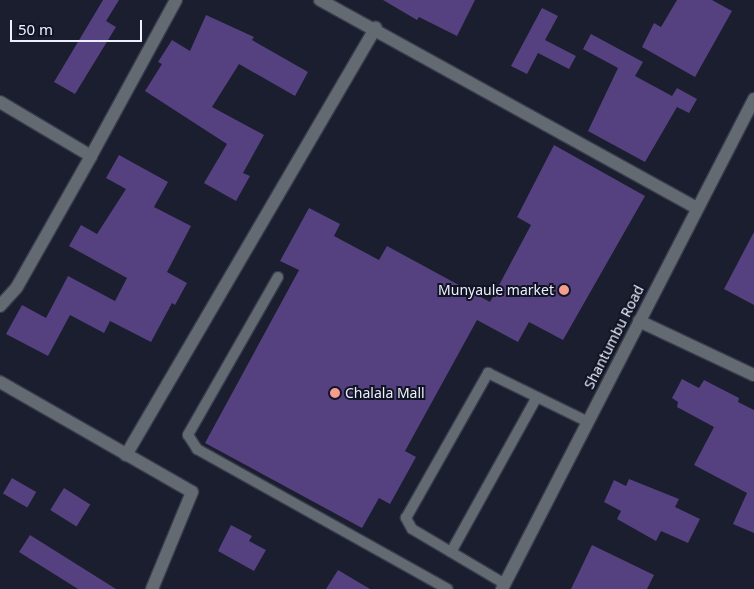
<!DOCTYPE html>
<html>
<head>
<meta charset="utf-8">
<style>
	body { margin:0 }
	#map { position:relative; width:754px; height:589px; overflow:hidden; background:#1a1e2e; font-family:"Noto Sans",sans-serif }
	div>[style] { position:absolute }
	.building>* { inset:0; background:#55417f; transform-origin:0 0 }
	.roads { filter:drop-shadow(1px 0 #383b4b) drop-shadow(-1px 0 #383b4b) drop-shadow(0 1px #383b4b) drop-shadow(0 -1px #383b4b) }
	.service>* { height:10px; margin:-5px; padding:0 5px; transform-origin:5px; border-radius:5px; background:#636a72 }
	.minor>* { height:12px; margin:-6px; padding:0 6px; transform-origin:6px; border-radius:6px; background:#636a72 }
	.tertiary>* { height:12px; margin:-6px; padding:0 6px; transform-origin:6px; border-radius:6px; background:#636a72 }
	.dots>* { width:14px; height:14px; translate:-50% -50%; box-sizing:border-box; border:2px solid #111424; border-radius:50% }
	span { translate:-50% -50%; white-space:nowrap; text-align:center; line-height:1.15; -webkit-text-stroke:4px #111424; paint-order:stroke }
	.poi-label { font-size:14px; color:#edf0fc }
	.right { translate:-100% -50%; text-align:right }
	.left { translate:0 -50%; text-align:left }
	.street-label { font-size:14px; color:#edf0fc }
	.scale { position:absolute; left:10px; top:20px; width:132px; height:22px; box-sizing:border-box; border:2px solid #edf0fc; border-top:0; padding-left:6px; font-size:15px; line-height:18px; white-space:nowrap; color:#edf0fc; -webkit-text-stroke:4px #111424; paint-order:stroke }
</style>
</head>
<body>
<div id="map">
	<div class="building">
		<i style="clip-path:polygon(103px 0,119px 0,106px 21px,116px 27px,75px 94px,54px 82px)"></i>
		<i style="clip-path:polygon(383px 0,475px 0,457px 36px,419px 17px,417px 20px)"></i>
		<i style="clip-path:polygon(677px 0,712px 0,732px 11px,695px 77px,642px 47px,654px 23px,661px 27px)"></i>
		<i style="clip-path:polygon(542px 8px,558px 16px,545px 40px,576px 56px,569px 69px,538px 53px,527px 74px,511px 66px)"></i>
		<i style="clip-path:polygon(206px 15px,254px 37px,252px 40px,308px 72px,295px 96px,239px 64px,212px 107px,264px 135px,243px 173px,250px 176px,236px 201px,204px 183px,227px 144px,145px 91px,162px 64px,158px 62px,172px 40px,190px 51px)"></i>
		<i style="clip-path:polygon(591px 34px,643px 62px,635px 76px,672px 96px,677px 88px,697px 99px,689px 113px,677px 107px,645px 162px,588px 131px,618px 68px,583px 49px)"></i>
		<i style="clip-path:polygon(554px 145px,645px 196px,563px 340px,529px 322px,518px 342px,477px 320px,405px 451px,416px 457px,390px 504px,379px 498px,362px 528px,205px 443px,299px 270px,280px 261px,309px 208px,340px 224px,334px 236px,379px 260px,387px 246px,490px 302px,531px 225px,517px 217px)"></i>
		<i style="clip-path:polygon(119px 155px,168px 182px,154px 207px,191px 226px,167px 272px,187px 283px,175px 305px,172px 303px,151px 342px,110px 321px,104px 333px,70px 315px,48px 356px,6px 334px,22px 305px,46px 318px,68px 276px,115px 301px,127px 278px,69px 246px,81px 225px,97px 234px,126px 189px,106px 178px)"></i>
		<i style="clip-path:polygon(754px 232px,754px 305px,724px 289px)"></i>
		<i style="clip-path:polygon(682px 379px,699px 388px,704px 380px,739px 398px,738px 402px,754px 410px,754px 533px,733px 524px,747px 493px,694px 465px,714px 427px,677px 407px,678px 402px,672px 398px)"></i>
		<i style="left:12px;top:478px;width:28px;height:18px;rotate:30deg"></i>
		<i style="clip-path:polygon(629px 479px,679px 499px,675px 507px,700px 519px,688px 543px,661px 531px,656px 541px,617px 519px,621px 511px,604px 502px,614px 480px,626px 486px)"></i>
		<i style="left:64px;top:488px;width:31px;height:26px;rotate:32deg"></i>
		<i style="clip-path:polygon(231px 525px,252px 536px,249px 541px,266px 550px,254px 571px,218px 551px)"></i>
		<i style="clip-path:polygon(30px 535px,116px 589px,78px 589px,19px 552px)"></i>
		<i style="clip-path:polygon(592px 545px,654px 575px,647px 589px,571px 589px)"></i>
		<i style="clip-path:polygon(338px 570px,370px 589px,326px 589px)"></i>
	</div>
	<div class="roads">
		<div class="service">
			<i style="left:278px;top:277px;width:182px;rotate:119.7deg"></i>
			<i style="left:188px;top:435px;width:17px;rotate:57deg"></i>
			<i style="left:197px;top:449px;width:287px;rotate:29.2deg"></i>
			<i style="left:451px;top:552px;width:177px;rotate:-61deg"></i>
			<i style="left:505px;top:584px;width:108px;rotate:-149.4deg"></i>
			<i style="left:412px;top:529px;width:13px;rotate:-119deg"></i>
			<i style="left:406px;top:518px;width:167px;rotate:-60.5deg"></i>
			<i style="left:488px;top:373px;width:111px;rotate:26.1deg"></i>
		</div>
		<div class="minor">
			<i style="left:320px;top:0;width:431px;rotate:28.9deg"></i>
			<i style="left:0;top:102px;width:106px;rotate:30.7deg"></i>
			<i style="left:91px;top:156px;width:178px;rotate:-61.4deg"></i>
			<i style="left:0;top:306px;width:25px;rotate:-48deg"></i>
			<i style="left:17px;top:287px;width:150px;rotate:-60.5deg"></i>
			<i style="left:639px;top:321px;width:127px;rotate:25.2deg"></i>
			<i style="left:0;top:382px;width:221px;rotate:29.8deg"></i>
			<i style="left:192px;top:492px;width:105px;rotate:112.4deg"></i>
			<i style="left:126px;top:455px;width:495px;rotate:-59.7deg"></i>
		</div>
		<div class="tertiary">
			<i style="left:502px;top:589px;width:551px;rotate:-62.78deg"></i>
		</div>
	</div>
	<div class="dots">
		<i style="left:564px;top:290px;background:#f59d8e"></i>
		<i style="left:335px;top:393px;background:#f59d8e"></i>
	</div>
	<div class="poi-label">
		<span class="right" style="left:554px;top:290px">Munyaule market</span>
		<span class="left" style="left:345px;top:393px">Chalala Mall</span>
	</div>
	<div class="street-label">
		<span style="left:614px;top:337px;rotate:-63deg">Shantumbu Road</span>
	</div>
	<div class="scale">50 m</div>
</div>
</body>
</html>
